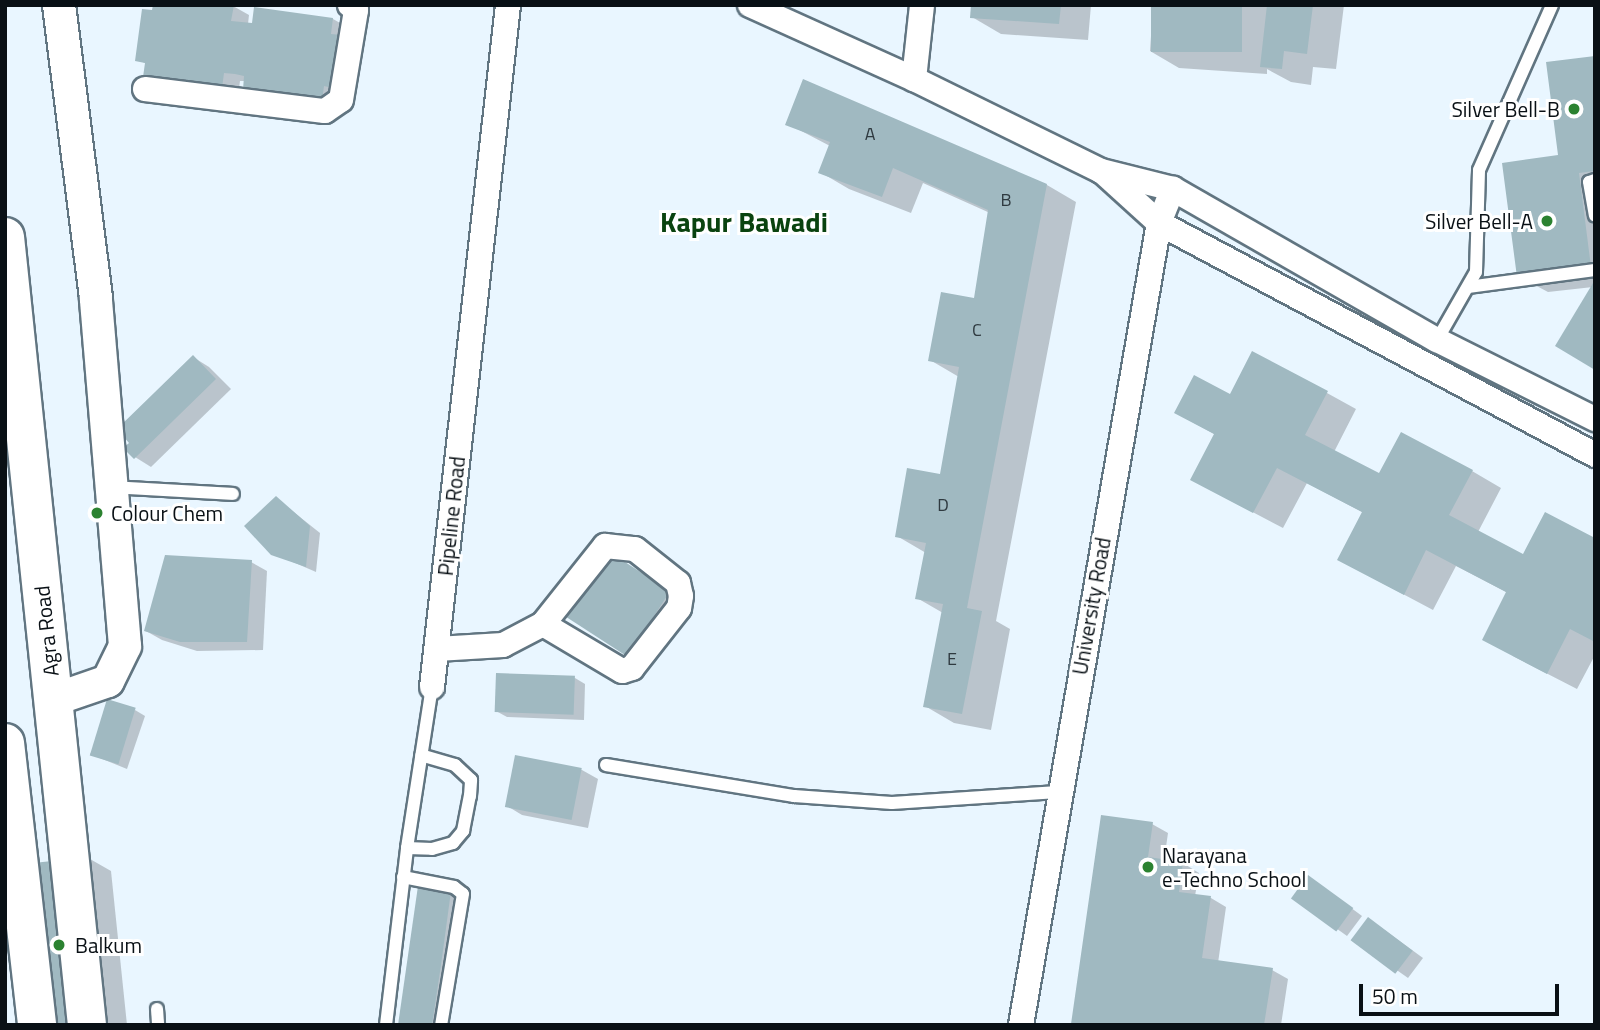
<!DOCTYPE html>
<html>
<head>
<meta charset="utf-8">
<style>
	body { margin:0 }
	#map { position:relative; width:1600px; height:1030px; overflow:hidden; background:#e9f6ff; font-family:"Titillium Web",sans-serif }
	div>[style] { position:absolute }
	.shadow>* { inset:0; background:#0003 }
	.building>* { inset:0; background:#a0b9c1; transform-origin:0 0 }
	.roads { filter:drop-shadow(2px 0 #617581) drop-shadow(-2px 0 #617581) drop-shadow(0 2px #617581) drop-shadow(0 -2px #617581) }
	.service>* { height:12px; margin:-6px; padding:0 6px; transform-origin:6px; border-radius:6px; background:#fff }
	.minor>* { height:24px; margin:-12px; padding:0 12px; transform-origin:12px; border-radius:12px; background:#fff }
	.tertiary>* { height:32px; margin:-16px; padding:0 16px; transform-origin:16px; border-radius:16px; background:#fff }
	.trunk>* { height:38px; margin:-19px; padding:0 19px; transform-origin:19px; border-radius:19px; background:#fff }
	.dots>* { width:19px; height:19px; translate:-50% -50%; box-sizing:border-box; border:4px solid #fff; border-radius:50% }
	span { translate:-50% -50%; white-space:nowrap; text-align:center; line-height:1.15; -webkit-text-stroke:6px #fff; paint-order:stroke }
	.number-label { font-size:18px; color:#2f3a40 }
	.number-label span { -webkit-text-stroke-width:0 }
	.poi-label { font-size:21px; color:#091015 }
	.right { translate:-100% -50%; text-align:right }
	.left { translate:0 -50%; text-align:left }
	.street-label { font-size:21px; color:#091015 }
	.district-label { font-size:28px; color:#0a430f; font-weight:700 }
	.frame { position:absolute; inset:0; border:7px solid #091015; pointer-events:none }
	.scale { position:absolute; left:1359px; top:984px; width:200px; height:32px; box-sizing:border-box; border:4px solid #091015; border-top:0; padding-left:9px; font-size:21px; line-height:24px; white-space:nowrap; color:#091015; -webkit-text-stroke:5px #fff; paint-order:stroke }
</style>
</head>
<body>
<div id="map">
	<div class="shadow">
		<i style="clip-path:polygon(973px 5px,1091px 5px,1088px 40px,1001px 34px,972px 17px)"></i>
		<i style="clip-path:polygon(1153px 5px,1344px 5px,1336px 69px,1313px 67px,1311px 85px,1291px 82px,1267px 69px,1267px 74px,1179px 68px,1150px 51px)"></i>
		<i style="clip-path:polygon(233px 6px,249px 15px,248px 24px,254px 25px,256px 9px,333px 19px,349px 28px,337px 109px,245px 81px,240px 81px,238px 96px,137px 60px)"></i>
		<i style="clip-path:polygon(1595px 58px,1595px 367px,1593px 287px,1548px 292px,1518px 276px)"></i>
		<i style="clip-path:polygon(788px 124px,1047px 185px,1076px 202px,996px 621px,1010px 629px,991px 730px,954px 723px,925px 706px,943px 613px,917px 598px,926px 553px,897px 536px,942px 476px,959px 377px,930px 360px,975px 300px,990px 213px,923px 183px,911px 213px,849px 189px,820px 172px,830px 146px)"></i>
		<i style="clip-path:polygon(193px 357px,209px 367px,231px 389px,151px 467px,135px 457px)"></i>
		<i style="clip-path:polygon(1327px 393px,1356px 409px,1334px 452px,1380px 476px,1472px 471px,1501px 488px,1478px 532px,1524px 556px,1595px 540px,1595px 655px,1577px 689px,1513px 656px,1508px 593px,1456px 566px,1433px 610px,1369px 576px,1364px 513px,1307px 483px,1283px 528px,1222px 496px,1216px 435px,1176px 413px,1231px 397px)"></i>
		<i style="clip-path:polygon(276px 498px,320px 533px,316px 572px,272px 553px)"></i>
		<i style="clip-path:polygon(609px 553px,684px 601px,645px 666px)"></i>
		<i style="clip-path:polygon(251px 562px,267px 571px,263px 650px,197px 651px,162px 640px,146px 631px)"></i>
		<i style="clip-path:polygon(575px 678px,585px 684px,584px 720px,507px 717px,496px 711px)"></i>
		<i style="clip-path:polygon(135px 710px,145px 716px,127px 769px,90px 754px)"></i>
		<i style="clip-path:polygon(517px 757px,582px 770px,598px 779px,588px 828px,522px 815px,507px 806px)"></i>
		<i style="clip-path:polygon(1152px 824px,1168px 833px,1164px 861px,1183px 863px,1199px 873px,1195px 896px,1211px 898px,1226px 907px,1218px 963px,1272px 970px,1288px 979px,1281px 1025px,1073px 1024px)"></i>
		<i style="clip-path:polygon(90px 859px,111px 871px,127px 1025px,29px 1025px)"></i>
		<i style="clip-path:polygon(1319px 884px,1362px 916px,1347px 936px,1294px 898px)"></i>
		<i style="clip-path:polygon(451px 893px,461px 899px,443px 1025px,400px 1025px)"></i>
		<i style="clip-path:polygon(1379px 926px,1423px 958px,1408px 978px,1354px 940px)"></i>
	</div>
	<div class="building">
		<i style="clip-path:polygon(153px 5px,234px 5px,231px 21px,252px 23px,254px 7px,333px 18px,331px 34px,341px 35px,333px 88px,324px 86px,322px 101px,243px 90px,244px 76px,235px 74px,224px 73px,222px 88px,143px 77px,145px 63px,135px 61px,142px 9px,152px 10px)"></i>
		<i style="clip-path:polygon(971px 5px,1061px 5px,1059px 24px,970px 18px)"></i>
		<i style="left:1151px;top:5px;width:91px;height:47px"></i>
		<i style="clip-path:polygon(1267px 5px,1313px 5px,1307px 54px,1284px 51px,1282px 69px,1260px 67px)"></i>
		<i style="clip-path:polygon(1595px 56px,1595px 171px,1579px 173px,1591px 267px,1517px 277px,1502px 163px,1558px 155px,1546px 62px)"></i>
		<i style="clip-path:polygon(803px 79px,1047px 184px,967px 608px,982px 611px,962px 714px,923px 707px,943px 604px,915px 599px,926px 543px,895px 537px,907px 468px,940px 474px,959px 367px,928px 361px,941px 292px,974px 298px,988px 210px,893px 168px,882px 197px,818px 173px,830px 142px,785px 125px)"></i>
		<i style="clip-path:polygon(1593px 283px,1595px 285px,1595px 370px,1555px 346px)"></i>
		<i style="clip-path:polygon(1252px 351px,1328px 391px,1305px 435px,1379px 473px,1401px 432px,1473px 470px,1449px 515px,1523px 554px,1545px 512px,1595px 538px,1595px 642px,1570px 629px,1547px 674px,1482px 640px,1506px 592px,1426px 550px,1404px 595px,1337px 560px,1362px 512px,1277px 468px,1253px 513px,1190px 480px,1214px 434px,1174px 413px,1194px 375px,1230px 394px)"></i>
		<i style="clip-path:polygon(193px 355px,216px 379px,134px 459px,123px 448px,129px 443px,117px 429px)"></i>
		<i style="clip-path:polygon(276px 496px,310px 526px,306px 567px,271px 555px,244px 526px)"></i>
		<i style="left:608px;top:551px;width:74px;height:78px;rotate:33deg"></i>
		<i style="clip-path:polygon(165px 555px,252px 560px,247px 642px,180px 642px,144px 631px)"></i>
		<i style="left:496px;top:673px;width:79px;height:39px;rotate:2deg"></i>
		<i style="left:107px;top:699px;width:30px;height:59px;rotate:17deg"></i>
		<i style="left:515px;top:755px;width:68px;height:53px;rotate:11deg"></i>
		<i style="clip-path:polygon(1101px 815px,1153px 822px,1148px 857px,1183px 862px,1179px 892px,1211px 896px,1202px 958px,1273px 968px,1264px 1025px,1071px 1024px)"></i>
		<i style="left:90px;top:857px;width:169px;height:81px;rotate:84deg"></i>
		<i style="left:1308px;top:875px;width:56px;height:29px;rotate:36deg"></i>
		<i style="clip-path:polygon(418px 886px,451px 891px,441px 965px,432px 1025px,398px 1025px)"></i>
		<i style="left:1368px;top:917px;width:56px;height:29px;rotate:37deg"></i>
	</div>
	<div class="roads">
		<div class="service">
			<i style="left:1595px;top:180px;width:6px;rotate:162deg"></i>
			<i style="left:1589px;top:182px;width:34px;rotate:80deg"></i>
			<i style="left:1468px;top:287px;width:128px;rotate:-7.6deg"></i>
			<i style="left:1437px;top:340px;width:78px;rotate:-60.2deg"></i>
			<i style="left:1476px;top:272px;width:102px;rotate:-88.3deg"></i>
			<i style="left:1479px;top:170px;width:180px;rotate:-66.1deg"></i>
			<i style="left:112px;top:487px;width:121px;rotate:3.3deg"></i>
			<i style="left:606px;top:765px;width:191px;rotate:9.4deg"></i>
			<i style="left:794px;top:796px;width:98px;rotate:4.1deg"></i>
			<i style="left:892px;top:803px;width:166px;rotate:-3.8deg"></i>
			<i style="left:407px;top:848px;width:25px;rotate:2deg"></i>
			<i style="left:432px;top:849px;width:22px;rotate:-16deg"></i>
			<i style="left:453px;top:843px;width:16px;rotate:-50deg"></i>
			<i style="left:463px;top:831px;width:36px;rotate:-79deg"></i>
			<i style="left:470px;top:796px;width:16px;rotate:-86deg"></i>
			<i style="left:471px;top:780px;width:22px;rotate:-137deg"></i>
			<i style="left:455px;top:765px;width:35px;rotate:-164deg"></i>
			<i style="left:403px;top:877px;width:52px;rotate:11.1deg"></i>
			<i style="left:454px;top:887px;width:11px;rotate:38deg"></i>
			<i style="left:463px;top:894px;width:133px;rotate:99.5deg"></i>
			<i style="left:157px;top:1009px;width:16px;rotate:86deg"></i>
			<i style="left:386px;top:1025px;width:178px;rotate:-83.2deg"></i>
			<i style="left:407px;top:848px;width:163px;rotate:-81.2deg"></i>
		</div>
		<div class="minor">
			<i style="left:750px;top:5px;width:180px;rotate:24.3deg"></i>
			<i style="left:914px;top:79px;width:208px;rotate:26.2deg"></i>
			<i style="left:1101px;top:171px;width:74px;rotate:14deg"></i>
			<i style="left:1173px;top:189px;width:304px;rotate:29.8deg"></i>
			<i style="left:1437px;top:340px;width:177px;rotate:26.6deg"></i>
			<i style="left:914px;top:79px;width:74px;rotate:-83.8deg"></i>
			<i style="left:145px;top:89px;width:181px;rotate:7deg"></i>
			<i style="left:325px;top:111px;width:19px;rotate:-35deg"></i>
			<i style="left:341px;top:100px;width:91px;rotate:-80.5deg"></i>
			<i style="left:356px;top:10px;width:8px;rotate:-140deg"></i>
			<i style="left:1105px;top:174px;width:73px;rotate:42.2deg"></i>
			<i style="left:1159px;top:223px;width:494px;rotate:28deg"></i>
			<i style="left:437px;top:649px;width:66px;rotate:-3.5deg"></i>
			<i style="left:503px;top:645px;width:45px;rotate:-27.7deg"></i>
			<i style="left:543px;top:624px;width:100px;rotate:-51.5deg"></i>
			<i style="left:605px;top:546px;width:30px;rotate:6deg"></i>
			<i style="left:635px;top:549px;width:55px;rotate:38.3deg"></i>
			<i style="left:678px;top:583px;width:13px;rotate:77deg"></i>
			<i style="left:681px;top:596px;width:12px;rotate:99deg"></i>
			<i style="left:679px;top:608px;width:76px;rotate:128.1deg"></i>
			<i style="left:632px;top:668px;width:10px;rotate:163deg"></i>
			<i style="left:622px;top:671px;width:92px;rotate:-149.3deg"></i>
			<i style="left:432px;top:687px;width:686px;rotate:-83.64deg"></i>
			<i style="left:1021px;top:1025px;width:814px;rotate:-80.24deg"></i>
			<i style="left:1159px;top:223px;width:37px;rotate:-68deg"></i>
		</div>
		<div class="tertiary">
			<i style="left:53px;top:700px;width:58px;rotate:-19.1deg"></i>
			<i style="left:108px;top:681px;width:39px;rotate:-64deg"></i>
			<i style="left:125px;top:646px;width:349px;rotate:-94.8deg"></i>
			<i style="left:96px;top:298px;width:295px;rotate:-97.2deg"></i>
		</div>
		<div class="trunk">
			<i style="left:5px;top:237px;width:792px;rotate:84.06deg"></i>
			<i style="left:5px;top:743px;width:284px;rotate:83.5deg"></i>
		</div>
	</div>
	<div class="dots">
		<i style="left:1574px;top:109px;background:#2b8230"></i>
		<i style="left:1547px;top:221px;background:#2b8230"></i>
		<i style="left:97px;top:513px;background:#2b8230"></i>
		<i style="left:1148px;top:867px;background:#2b8230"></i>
		<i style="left:59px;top:945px;background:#2b8230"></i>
	</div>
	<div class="number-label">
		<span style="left:870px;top:134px">A</span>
		<span style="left:1006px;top:200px">B</span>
		<span style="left:977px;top:330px">C</span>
		<span style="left:943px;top:505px">D</span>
		<span style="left:952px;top:659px">E</span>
	</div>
	<div class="poi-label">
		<span class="right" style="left:1560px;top:109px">Silver Bell-B</span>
		<span class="right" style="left:1533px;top:221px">Silver Bell-A</span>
		<span class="left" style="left:111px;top:513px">Colour Chem</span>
		<span class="left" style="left:1162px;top:867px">Narayana<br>e-Techno School</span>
		<span class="left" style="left:75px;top:945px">Balkum</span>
	</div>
	<div class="street-label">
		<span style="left:451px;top:516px;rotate:-84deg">Pipeline Road</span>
		<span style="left:1091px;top:606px;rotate:-80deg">University Road</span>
		<span style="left:46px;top:631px;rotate:-96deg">Agra Road</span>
	</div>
	<div class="district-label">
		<span style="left:744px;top:222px">Kapur Bawadi</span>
	</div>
	<div class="frame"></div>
	<div class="scale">50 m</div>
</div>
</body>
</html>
